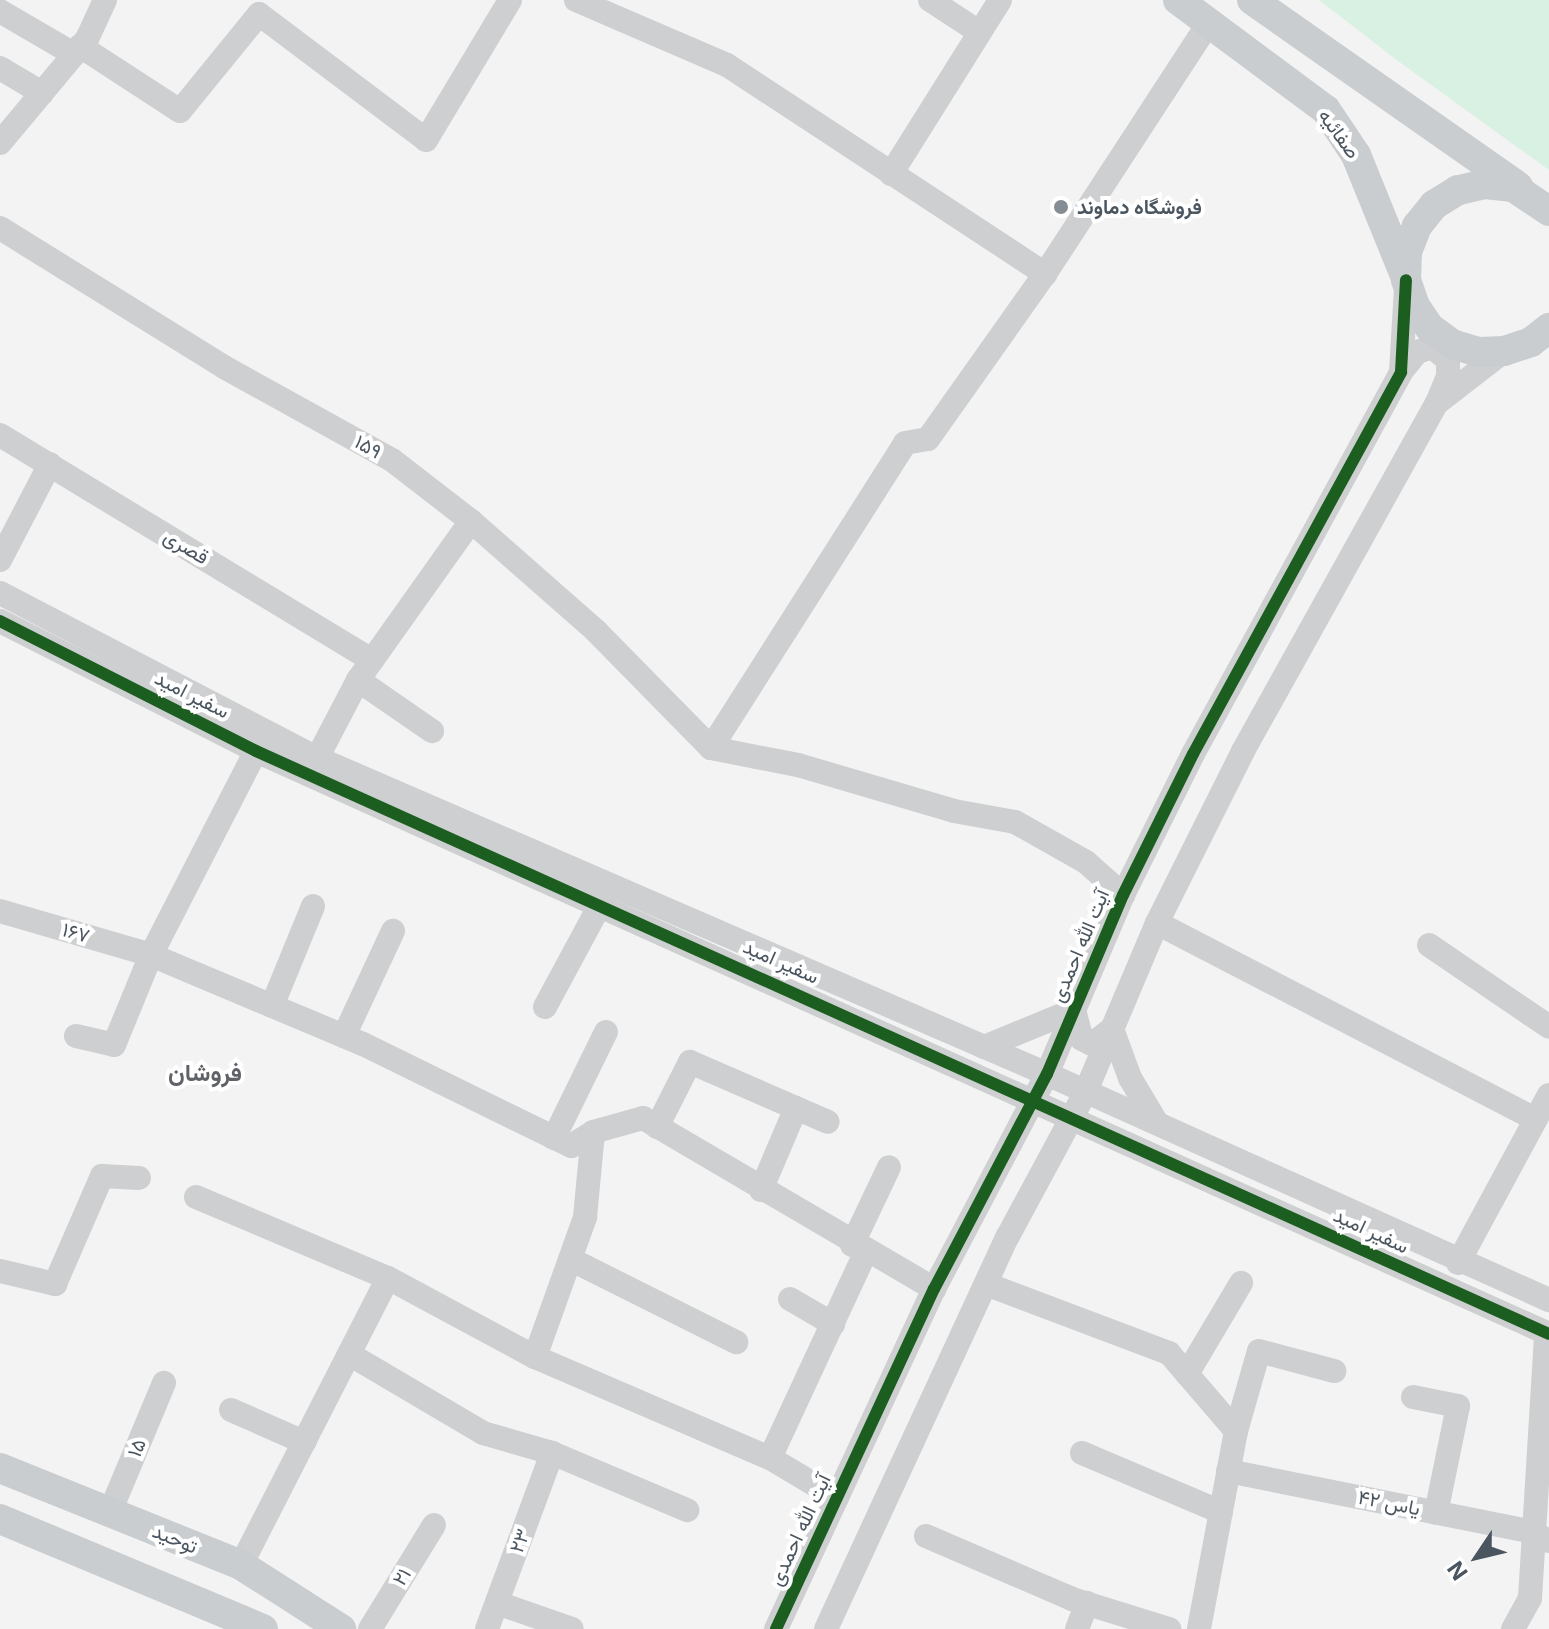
<!DOCTYPE html>
<html>
<head>
<meta charset="utf-8">
<style>
	body { margin:0 }
	#map { position:relative; width:1549px; height:1629px; overflow:hidden; background:#f3f3f3; font-family:Inter,Vazirmatn,sans-serif }
	div>[style] { position:absolute }
	.green>* { inset:0; background:#d9f1e2 }
	.minor>* { height:24px; margin:-12px; padding:0 12px; transform-origin:12px; border-radius:12px; background:#cdcfd1 }
	.major>* { height:30px; margin:-15px; padding:0 15px; transform-origin:15px; border-radius:15px; background:#cacdd0 }
	.cycleway>* { height:12px; margin:-6px; padding:0 6px; transform-origin:6px; border-radius:6px; background:#1b5e20 }
	.dots>* { width:22px; height:22px; translate:-50% -50%; box-sizing:border-box; border:4px solid #fff; border-radius:50% }
	span { translate:-50% -50%; white-space:nowrap; text-align:center; line-height:1.15; -webkit-text-stroke:8px #fff; paint-order:stroke }
	.street-label { font-size:20px; color:#4a555f }
	.poi-label { font-size:20px; color:#4a555f; font-weight:700 }
	.left { translate:0 -50%; text-align:left }
	.quarter-label { font-size:24px; color:#5f6267; font-weight:700 }
	.north { position:absolute; left:1437px; top:1517px; width:80px; height:80px; -webkit-text-stroke:6px #fff; paint-order:stroke; rotate:235deg; font-size:22px; font-weight:700; line-height:32px; text-align:center; color:#4a555f }
	.north::after { content:''; display:block; margin:auto; width:28px; height:36px; background:#4a555f; clip-path:polygon(50% 0,100% 100%,50% 72%,0 100%) }
</style>
</head>
<body>
<div id="map">
	<div class="green">
		<i style="clip-path:polygon(1319px 0,1549px 0,1549px 170px,1398px 61px)"></i>
	</div>
	<div class="minor">
		<i style="left:576px;top:0;width:164px;rotate:23.3deg"></i>
		<i style="left:727px;top:65px;width:381px;rotate:33.3deg"></i>
		<i style="left:930px;top:0;width:59px;rotate:33.1deg"></i>
		<i style="left:0;top:11px;width:86px;rotate:30.2deg"></i>
		<i style="left:80px;top:46px;width:119px;rotate:33deg"></i>
		<i style="left:180px;top:111px;width:125px;rotate:-50.8deg"></i>
		<i style="left:259px;top:14px;width:209px;rotate:37deg"></i>
		<i style="left:426px;top:140px;width:163px;rotate:-59deg"></i>
		<i style="left:0;top:68px;width:49px;rotate:30.8deg"></i>
		<i style="left:0;top:143px;width:136px;rotate:-50.1deg"></i>
		<i style="left:87px;top:39px;width:43px;rotate:-65.2deg"></i>
		<i style="left:891px;top:174px;width:205px;rotate:-57.9deg"></i>
		<i style="left:0;top:228px;width:264px;rotate:31.8deg"></i>
		<i style="left:224px;top:367px;width:192px;rotate:29deg"></i>
		<i style="left:392px;top:460px;width:100px;rotate:37.7deg"></i>
		<i style="left:471px;top:521px;width:195px;rotate:125.4deg"></i>
		<i style="left:358px;top:680px;width:104px;rotate:117.6deg"></i>
		<i style="left:1401px;top:372px;width:26px;rotate:-51deg"></i>
		<i style="left:1417px;top:352px;width:16px;rotate:-18deg"></i>
		<i style="left:1432px;top:347px;width:21px;rotate:39deg"></i>
		<i style="left:1448px;top:360px;width:16px;rotate:90deg"></i>
		<i style="left:1448px;top:376px;width:27px;rotate:112deg"></i>
		<i style="left:0;top:435px;width:435px;rotate:31.2deg"></i>
		<i style="left:471px;top:521px;width:167px;rotate:41.3deg"></i>
		<i style="left:596px;top:631px;width:164px;rotate:45.5deg"></i>
		<i style="left:711px;top:748px;width:361px;rotate:-57.5deg"></i>
		<i style="left:905px;top:443px;width:23px;rotate:-10deg"></i>
		<i style="left:928px;top:439px;width:202px;rotate:-54.7deg"></i>
		<i style="left:1045px;top:274px;width:298px;rotate:-56.9deg"></i>
		<i style="left:0;top:560px;width:108px;rotate:-62.5deg"></i>
		<i style="left:0;top:593px;width:357px;rotate:27.5deg"></i>
		<i style="left:317px;top:758px;width:795px;rotate:23.41deg"></i>
		<i style="left:1047px;top:1074px;width:551px;rotate:24.24deg"></i>
		<i style="left:0;top:621px;width:287px;rotate:26.9deg"></i>
		<i style="left:256px;top:751px;width:1418px;rotate:24.27deg"></i>
		<i style="left:358px;top:680px;width:90px;rotate:34.6deg"></i>
		<i style="left:711px;top:748px;width:89px;rotate:11.1deg"></i>
		<i style="left:798px;top:765px;width:163px;rotate:16.4deg"></i>
		<i style="left:954px;top:811px;width:62px;rotate:10.2deg"></i>
		<i style="left:1015px;top:822px;width:81px;rotate:29.4deg"></i>
		<i style="left:1086px;top:862px;width:50px;rotate:41.7deg"></i>
		<i style="left:0;top:911px;width:157px;rotate:16.2deg"></i>
		<i style="left:151px;top:955px;width:230px;rotate:22.8deg"></i>
		<i style="left:363px;top:1044px;width:232px;rotate:26.1deg"></i>
		<i style="left:571px;top:1146px;width:26px;rotate:-32deg"></i>
		<i style="left:593px;top:1132px;width:52px;rotate:-15.6deg"></i>
		<i style="left:643px;top:1118px;width:338px;rotate:30.4deg"></i>
		<i style="left:1157px;top:923px;width:426px;rotate:27.4deg"></i>
		<i style="left:1429px;top:945px;width:145px;rotate:34.3deg"></i>
		<i style="left:272px;top:1006px;width:108px;rotate:-67.7deg"></i>
		<i style="left:545px;top:1007px;width:118px;rotate:-61.7deg"></i>
		<i style="left:76px;top:1036px;width:39px;rotate:13deg"></i>
		<i style="left:114px;top:1045px;width:97px;rotate:-67.7deg"></i>
		<i style="left:151px;top:955px;width:245px;rotate:-62.8deg"></i>
		<i style="left:344px;top:1036px;width:116px;rotate:-65deg"></i>
		<i style="left:984px;top:1047px;width:97px;rotate:-22.3deg"></i>
		<i style="left:1074px;top:1010px;width:30px;rotate:75deg"></i>
		<i style="left:1082px;top:1039px;width:11px;rotate:27deg"></i>
		<i style="left:1092px;top:1044px;width:25px;rotate:-37deg"></i>
		<i style="left:1112px;top:1029px;width:52px;rotate:69.8deg"></i>
		<i style="left:1130px;top:1078px;width:52px;rotate:59deg"></i>
		<i style="left:657px;top:1127px;width:73px;rotate:-63.1deg"></i>
		<i style="left:690px;top:1062px;width:150px;rotate:23.5deg"></i>
		<i style="left:554px;top:1138px;width:118px;rotate:-63.9deg"></i>
		<i style="left:761px;top:1190px;width:89px;rotate:-66.9deg"></i>
		<i style="left:196px;top:1197px;width:208px;rotate:22.9deg"></i>
		<i style="left:852px;top:1245px;width:86px;rotate:-64.6deg"></i>
		<i style="left:570px;top:1259px;width:186px;rotate:26.6deg"></i>
		<i style="left:1458px;top:1263px;width:191px;rotate:-61.6deg"></i>
		<i style="left:0;top:1271px;width:57px;rotate:13.3deg"></i>
		<i style="left:55px;top:1284px;width:118px;rotate:-66.5deg"></i>
		<i style="left:102px;top:1176px;width:37px;rotate:3deg"></i>
		<i style="left:986px;top:1284px;width:196px;rotate:20.7deg"></i>
		<i style="left:1169px;top:1353px;width:103px;rotate:49.3deg"></i>
		<i style="left:1236px;top:1431px;width:201px;rotate:100.6deg"></i>
		<i style="left:790px;top:1299px;width:50px;rotate:30.2deg"></i>
		<i style="left:349px;top:1354px;width:156px;rotate:30.5deg"></i>
		<i style="left:483px;top:1433px;width:72px;rotate:16.2deg"></i>
		<i style="left:552px;top:1453px;width:147px;rotate:22.9deg"></i>
		<i style="left:535px;top:1357px;width:256px;rotate:23.3deg"></i>
		<i style="left:770px;top:1458px;width:78px;rotate:30.8deg"></i>
		<i style="left:1187px;top:1374px;width:106px;rotate:-59.3deg"></i>
		<i style="left:1413px;top:1397px;width:46px;rotate:11.3deg"></i>
		<i style="left:1458px;top:1406px;width:109px;rotate:101.6deg"></i>
		<i style="left:231px;top:1410px;width:80px;rotate:23.7deg"></i>
		<i style="left:1236px;top:1431px;width:83px;rotate:-74deg"></i>
		<i style="left:1259px;top:1351px;width:78px;rotate:14.9deg"></i>
		<i style="left:1082px;top:1453px;width:151px;rotate:23deg"></i>
		<i style="left:770px;top:1458px;width:226px;rotate:-65.1deg"></i>
		<i style="left:1228px;top:1471px;width:310px;rotate:11.3deg"></i>
		<i style="left:1532px;top:1532px;width:19px;rotate:28deg"></i>
		<i style="left:110px;top:1512px;width:140px;rotate:-67.3deg"></i>
		<i style="left:926px;top:1536px;width:159px;rotate:23.3deg"></i>
		<i style="left:1072px;top:1599px;width:102px;rotate:17.2deg"></i>
		<i style="left:241px;top:1565px;width:322px;rotate:-62.9deg"></i>
		<i style="left:388px;top:1278px;width:167px;rotate:28.3deg"></i>
		<i style="left:535px;top:1357px;width:149px;rotate:-70.3deg"></i>
		<i style="left:585px;top:1217px;width:85px;rotate:-84.6deg"></i>
		<i style="left:497px;top:1603px;width:79px;rotate:19.1deg"></i>
		<i style="left:370px;top:1629px;width:122px;rotate:-58.4deg"></i>
		<i style="left:487px;top:1629px;width:188px;rotate:-69.7deg"></i>
		<i style="left:776px;top:1629px;width:375px;rotate:-65.1deg"></i>
		<i style="left:934px;top:1289px;width:243px;rotate:-62.3deg"></i>
		<i style="left:1047px;top:1074px;width:194px;rotate:-67deg"></i>
		<i style="left:1123px;top:895px;width:157px;rotate:-63.6deg"></i>
		<i style="left:1193px;top:754px;width:435px;rotate:-61.4deg"></i>
		<i style="left:1401px;top:372px;width:85px;rotate:-86.6deg"></i>
		<i style="left:826px;top:1629px;width:433px;rotate:-65.2deg"></i>
		<i style="left:1008px;top:1236px;width:165px;rotate:-61.7deg"></i>
		<i style="left:1086px;top:1091px;width:182px;rotate:-67.1deg"></i>
		<i style="left:1157px;top:923px;width:192px;rotate:-63.4deg"></i>
		<i style="left:1243px;top:751px;width:398px;rotate:-60.9deg"></i>
		<i style="left:1437px;top:403px;width:85px;rotate:-37.8deg"></i>
		<i style="left:1077px;top:1629px;width:28px;rotate:-69deg"></i>
		<i style="left:1513px;top:1629px;width:35px;rotate:-61deg"></i>
		<i style="left:1530px;top:1598px;width:265px;rotate:-86.5deg"></i>
	</div>
	<div class="major">
		<i style="left:1178px;top:0;width:184px;rotate:36.6deg"></i>
		<i style="left:1326px;top:110px;width:54px;rotate:56.3deg"></i>
		<i style="left:1356px;top:155px;width:127px;rotate:67.9deg"></i>
		<i style="left:1252px;top:0;width:325px;rotate:35deg"></i>
		<i style="left:1549px;top:211px;width:43px;rotate:-146.3deg"></i>
		<i style="left:1513px;top:187px;width:28px;rotate:-174deg"></i>
		<i style="left:1485px;top:184px;width:28px;rotate:167deg"></i>
		<i style="left:1458px;top:190px;width:28px;rotate:148deg"></i>
		<i style="left:1434px;top:205px;width:27px;rotate:129deg"></i>
		<i style="left:1417px;top:226px;width:28px;rotate:111deg"></i>
		<i style="left:1407px;top:252px;width:28px;rotate:92deg"></i>
		<i style="left:1406px;top:280px;width:28px;rotate:71deg"></i>
		<i style="left:1415px;top:306px;width:27px;rotate:56deg"></i>
		<i style="left:1430px;top:328px;width:27px;rotate:36deg"></i>
		<i style="left:1452px;top:344px;width:27px;rotate:17deg"></i>
		<i style="left:1478px;top:352px;width:26px;rotate:-2deg"></i>
		<i style="left:1504px;top:351px;width:28px;rotate:-18deg"></i>
		<i style="left:1531px;top:342px;width:23px;rotate:-38deg"></i>
		<i style="left:0;top:1468px;width:260px;rotate:21.9deg"></i>
		<i style="left:241px;top:1565px;width:119px;rotate:32.6deg"></i>
		<i style="left:0;top:1519px;width:285px;rotate:22.7deg"></i>
	</div>
	<div class="cycleway">
		<i style="left:0;top:621px;width:287px;rotate:26.9deg"></i>
		<i style="left:256px;top:751px;width:1418px;rotate:24.27deg"></i>
		<i style="left:776px;top:1629px;width:375px;rotate:-65.1deg"></i>
		<i style="left:934px;top:1289px;width:243px;rotate:-62.3deg"></i>
		<i style="left:1047px;top:1074px;width:194px;rotate:-67deg"></i>
		<i style="left:1123px;top:895px;width:157px;rotate:-63.6deg"></i>
		<i style="left:1193px;top:754px;width:435px;rotate:-61.4deg"></i>
		<i style="left:1401px;top:372px;width:92px;rotate:-86.9deg"></i>
	</div>
	<div class="dots">
		<i style="left:1061px;top:207px;background:#858c93"></i>
	</div>
	<div class="street-label">
		<span style="left:1339px;top:134px;rotate:54deg">صفائیه</span>
		<span style="left:368px;top:447px;rotate:29deg">۱۵۹</span>
		<span style="left:186px;top:547px;rotate:31deg">قصری</span>
		<span style="left:192px;top:695px;rotate:27deg">سفیر امید</span>
		<span style="left:76px;top:933px;rotate:16deg">۱۶۷</span>
		<span style="left:1080px;top:946px;rotate:-67deg">آیت الله احمدی</span>
		<span style="left:781px;top:962px;rotate:24deg">سفیر امید</span>
		<span style="left:1371px;top:1231px;rotate:25deg">سفیر امید</span>
		<span style="left:137px;top:1448px;rotate:-67deg">۱۵</span>
		<span style="left:1389px;top:1503px;rotate:11deg">یاس ۴۲</span>
		<span style="left:800px;top:1530px;rotate:-65deg">آیت الله احمدی</span>
		<span style="left:175px;top:1539px;rotate:22deg">توحید</span>
		<span style="left:520px;top:1541px;rotate:-70deg">۲۳</span>
		<span style="left:402px;top:1577px;rotate:-58deg">۲۱</span>
	</div>
	<div class="poi-label">
		<span class="left" style="left:1077px;top:207px">فروشگاه دماوند</span>
	</div>
	<div class="quarter-label">
		<span style="left:205px;top:1073px">فروشان</span>
	</div>
	<div class="north">N</div>
</div>
</body>
</html>
